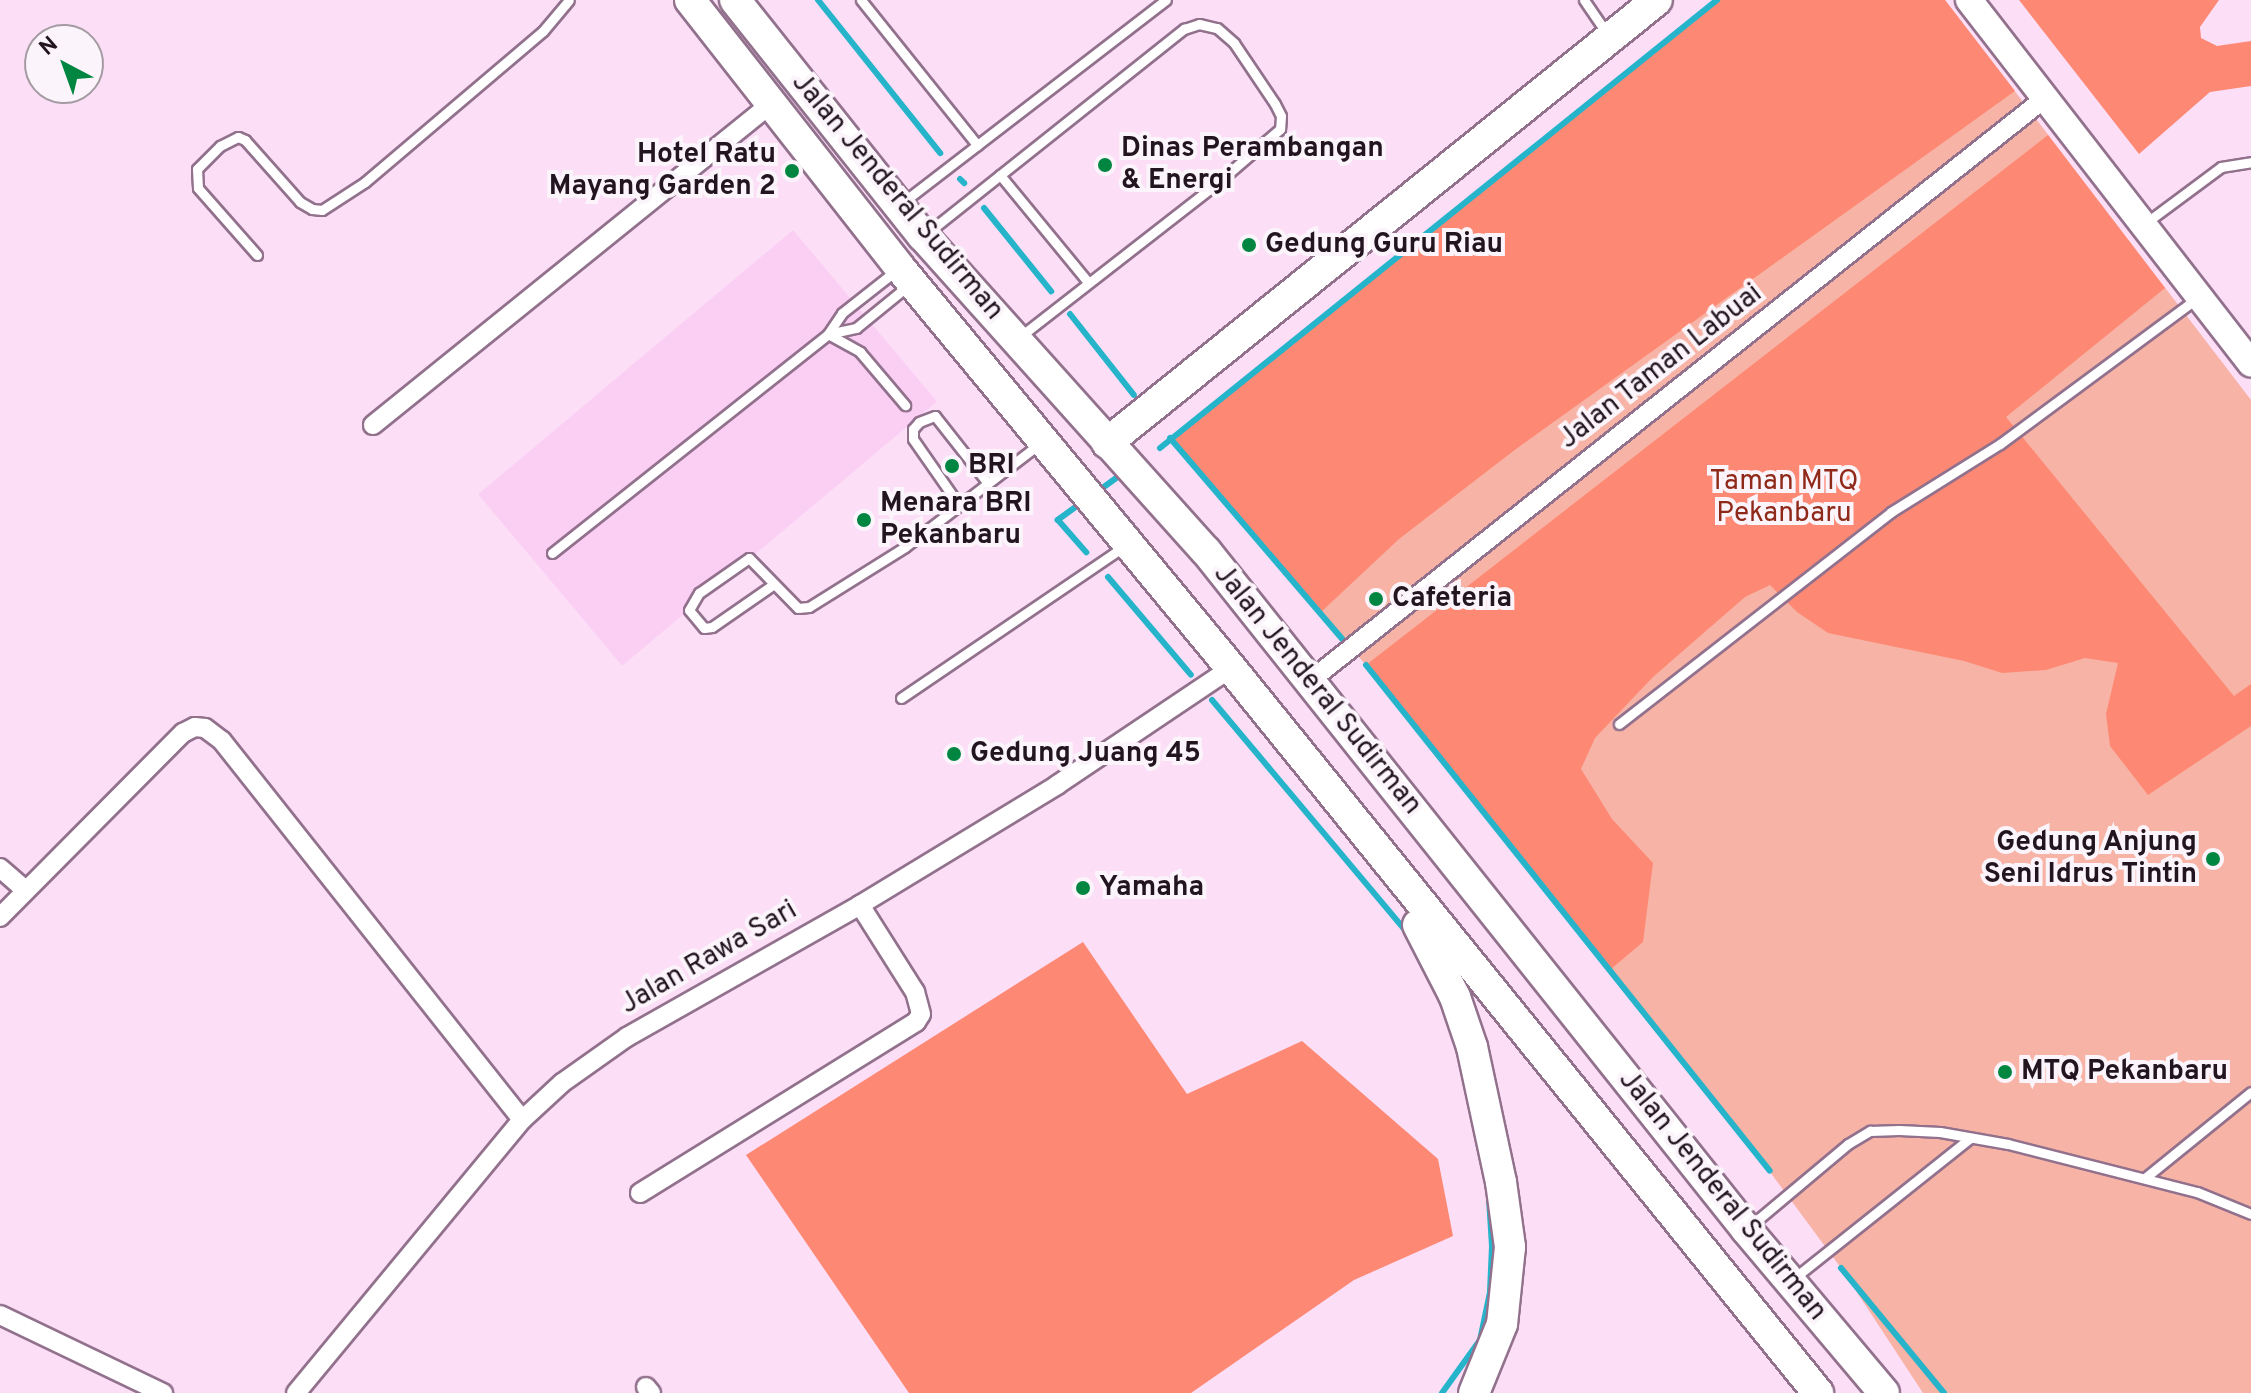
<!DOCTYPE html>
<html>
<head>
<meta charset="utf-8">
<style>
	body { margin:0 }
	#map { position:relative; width:2251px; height:1393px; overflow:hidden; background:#fcdef7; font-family:Overpass,sans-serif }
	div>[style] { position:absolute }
	.built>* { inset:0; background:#fbcff4; transform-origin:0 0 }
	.green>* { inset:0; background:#f7b3a5 }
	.forest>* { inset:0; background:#fd8974 }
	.stream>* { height:6px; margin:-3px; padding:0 3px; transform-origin:3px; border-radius:3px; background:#25b4ca }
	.roads { filter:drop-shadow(2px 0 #92718d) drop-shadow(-2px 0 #92718d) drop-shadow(0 2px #92718d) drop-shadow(0 -2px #92718d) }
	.lane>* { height:9px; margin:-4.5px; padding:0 4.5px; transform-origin:4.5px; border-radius:4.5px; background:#fff }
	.street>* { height:18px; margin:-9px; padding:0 9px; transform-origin:9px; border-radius:9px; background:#fff }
	.secondary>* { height:26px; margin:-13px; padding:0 13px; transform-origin:13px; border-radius:13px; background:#fff }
	.primary>* { height:30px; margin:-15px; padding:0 15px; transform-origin:15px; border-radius:15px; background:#fff }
	.dots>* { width:22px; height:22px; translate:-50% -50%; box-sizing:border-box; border:4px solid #fbf4fa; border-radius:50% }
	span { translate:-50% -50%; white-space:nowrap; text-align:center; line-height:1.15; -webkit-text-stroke:8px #fbf4fa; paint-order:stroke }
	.poi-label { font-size:28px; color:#221520; font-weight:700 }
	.left { translate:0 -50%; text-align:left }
	.right { translate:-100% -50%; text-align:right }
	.street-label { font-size:28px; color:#221520 }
	.park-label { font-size:28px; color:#8f2919 }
	.north { position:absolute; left:24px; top:24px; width:80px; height:80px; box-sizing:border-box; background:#fbf4fa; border:2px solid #a49ba3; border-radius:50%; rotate:319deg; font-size:22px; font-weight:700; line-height:32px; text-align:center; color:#221520 }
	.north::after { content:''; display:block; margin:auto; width:28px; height:36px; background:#008641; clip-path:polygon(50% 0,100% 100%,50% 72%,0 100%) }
</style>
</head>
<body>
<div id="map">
	<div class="built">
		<i style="left:793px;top:230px;width:224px;height:411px;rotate:50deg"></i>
	</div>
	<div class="green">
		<i style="clip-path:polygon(1717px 0,1945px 0,2251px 400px,2251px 1393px,1923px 1393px,1841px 1268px,1722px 1107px,1371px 671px,1170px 438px)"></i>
	</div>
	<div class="forest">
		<i style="clip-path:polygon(1717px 0,1945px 0,2015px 91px,1516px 449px,1399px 539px,1320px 613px,1170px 438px)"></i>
		<i style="clip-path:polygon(2019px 0,2219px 0,2200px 27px,2201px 38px,2217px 46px,2251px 41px,2251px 86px,2210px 92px,2139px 154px)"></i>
		<i style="clip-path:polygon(2048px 135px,2165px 288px,2006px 417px,2234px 696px,2251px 684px,2251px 726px,2148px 795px,2110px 746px,2106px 714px,2118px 663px,2085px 658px,2046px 670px,2002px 673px,1964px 661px,1828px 633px,1797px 612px,1770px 585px,1745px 597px,1653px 677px,1595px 738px,1581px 769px,1612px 819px,1653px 863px,1643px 942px,1611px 969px,1366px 665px)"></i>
		<i style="clip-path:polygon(1083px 942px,1187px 1094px,1302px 1041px,1438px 1159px,1453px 1236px,1354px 1280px,1191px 1393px,909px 1393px,746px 1155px)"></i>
	</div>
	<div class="stream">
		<i style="left:818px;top:0;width:196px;rotate:51.4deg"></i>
		<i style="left:960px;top:179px;width:6px;rotate:45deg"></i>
		<i style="left:984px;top:208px;width:107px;rotate:51.1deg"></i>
		<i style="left:1070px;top:314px;width:103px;rotate:51.7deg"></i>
		<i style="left:1170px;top:438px;width:267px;rotate:49.4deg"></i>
		<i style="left:1160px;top:448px;width:715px;rotate:-38.81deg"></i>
		<i style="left:1101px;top:489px;width:29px;rotate:-36deg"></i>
		<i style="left:1081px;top:503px;width:29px;rotate:144deg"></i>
		<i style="left:1058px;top:520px;width:43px;rotate:48.8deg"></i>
		<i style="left:1108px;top:577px;width:128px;rotate:49.7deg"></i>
		<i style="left:1366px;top:665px;width:647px;rotate:51.4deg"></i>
		<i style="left:1212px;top:700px;width:302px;rotate:50deg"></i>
		<i style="left:1841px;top:1268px;width:162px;rotate:50.5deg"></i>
		<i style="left:1442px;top:1393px;width:65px;rotate:-54.4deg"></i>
		<i style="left:1480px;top:1340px;width:49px;rotate:-78.2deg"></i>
		<i style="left:1490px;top:1292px;width:46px;rotate:-87.5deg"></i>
		<i style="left:1492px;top:1246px;width:48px;rotate:-93.6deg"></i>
	</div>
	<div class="roads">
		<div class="lane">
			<i style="left:861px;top:0;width:186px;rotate:51.3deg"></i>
			<i style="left:1584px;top:0;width:42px;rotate:55.6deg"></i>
			<i style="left:1000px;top:175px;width:139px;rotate:50.6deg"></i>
			<i style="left:902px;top:203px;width:333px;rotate:-37.6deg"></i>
			<i style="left:2147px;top:222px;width:92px;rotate:-36.6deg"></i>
			<i style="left:2221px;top:167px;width:30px;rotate:-9deg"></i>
			<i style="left:926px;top:234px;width:330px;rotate:-38.5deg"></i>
			<i style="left:1184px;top:29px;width:16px;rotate:-18deg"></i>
			<i style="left:1199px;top:24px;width:18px;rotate:13deg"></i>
			<i style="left:1217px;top:28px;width:23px;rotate:41deg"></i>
			<i style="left:1234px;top:43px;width:73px;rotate:56.1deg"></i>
			<i style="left:1275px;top:104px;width:13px;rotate:63deg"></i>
			<i style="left:1281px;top:116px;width:13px;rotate:94deg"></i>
			<i style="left:1280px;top:129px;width:84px;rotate:139.3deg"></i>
			<i style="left:1216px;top:184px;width:251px;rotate:142.1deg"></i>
			<i style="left:257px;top:255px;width:89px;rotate:-131.4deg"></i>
			<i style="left:198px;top:188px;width:19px;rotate:-93deg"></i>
			<i style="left:197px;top:169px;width:33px;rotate:-45deg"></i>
			<i style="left:220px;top:146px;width:20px;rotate:-27deg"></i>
			<i style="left:238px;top:137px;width:8px;rotate:23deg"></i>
			<i style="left:245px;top:140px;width:83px;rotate:48.4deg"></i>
			<i style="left:300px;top:202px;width:14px;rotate:30deg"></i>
			<i style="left:312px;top:209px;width:10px;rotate:6deg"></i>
			<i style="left:322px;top:210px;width:51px;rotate:-33.1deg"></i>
			<i style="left:365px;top:182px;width:233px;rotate:-40.3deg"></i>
			<i style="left:543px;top:31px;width:40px;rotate:-50deg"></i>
			<i style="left:828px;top:334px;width:37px;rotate:29deg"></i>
			<i style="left:860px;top:352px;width:70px;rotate:49.7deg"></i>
			<i style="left:828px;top:334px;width:29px;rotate:-12deg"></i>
			<i style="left:856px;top:328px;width:68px;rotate:-39.1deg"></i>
			<i style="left:959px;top:505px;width:80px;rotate:-124.9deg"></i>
			<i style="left:913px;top:439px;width:10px;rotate:-90deg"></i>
			<i style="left:913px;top:429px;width:9px;rotate:-49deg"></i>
			<i style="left:919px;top:422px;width:17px;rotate:-21deg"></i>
			<i style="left:935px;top:416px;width:84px;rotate:51.8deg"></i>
			<i style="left:552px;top:553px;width:352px;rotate:-38.4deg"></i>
			<i style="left:828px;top:334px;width:25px;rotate:-56deg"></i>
			<i style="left:842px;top:313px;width:71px;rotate:-38.2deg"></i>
			<i style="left:774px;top:584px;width:75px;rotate:145.3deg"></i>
			<i style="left:712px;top:627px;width:8px;rotate:173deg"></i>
			<i style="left:704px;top:628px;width:23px;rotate:-130deg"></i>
			<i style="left:689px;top:610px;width:20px;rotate:-60deg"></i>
			<i style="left:699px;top:593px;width:61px;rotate:-35deg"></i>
			<i style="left:749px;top:558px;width:70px;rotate:45.6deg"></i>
			<i style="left:798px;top:608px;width:11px;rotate:-5deg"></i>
			<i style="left:809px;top:607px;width:113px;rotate:-32deg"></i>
			<i style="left:905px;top:547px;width:168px;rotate:-37.5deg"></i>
			<i style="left:901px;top:698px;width:268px;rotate:-34.2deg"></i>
			<i style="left:1619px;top:724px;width:345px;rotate:-37.9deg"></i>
			<i style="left:1891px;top:512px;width:128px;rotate:-32deg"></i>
			<i style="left:2000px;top:444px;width:245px;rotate:-36.5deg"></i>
			<i style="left:2145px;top:1178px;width:136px;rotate:-39.1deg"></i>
			<i style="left:1749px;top:1227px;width:129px;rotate:-40deg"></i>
			<i style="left:1848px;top:1144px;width:26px;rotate:-31deg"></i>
			<i style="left:1870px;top:1131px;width:29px;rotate:-2deg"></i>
			<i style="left:1899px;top:1130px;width:41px;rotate:2.8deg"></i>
			<i style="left:1940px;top:1132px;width:69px;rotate:10deg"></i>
			<i style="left:2008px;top:1144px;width:195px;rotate:14.3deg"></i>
			<i style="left:2197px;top:1192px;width:58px;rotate:22.2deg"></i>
			<i style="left:1793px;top:1279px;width:226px;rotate:-38.5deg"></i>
		</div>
		<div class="street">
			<i style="left:373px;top:425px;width:513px;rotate:-38.9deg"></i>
			<i style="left:1311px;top:680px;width:937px;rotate:-38.41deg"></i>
			<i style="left:0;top:868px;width:33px;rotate:41deg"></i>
			<i style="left:0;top:917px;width:260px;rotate:-45.2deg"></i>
			<i style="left:183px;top:733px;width:13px;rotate:-27deg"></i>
			<i style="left:195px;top:727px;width:10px;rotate:6deg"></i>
			<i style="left:205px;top:728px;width:21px;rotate:37deg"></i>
			<i style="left:222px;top:741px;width:483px;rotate:51.6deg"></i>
			<i style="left:640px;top:1193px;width:325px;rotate:-31.8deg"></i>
			<i style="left:916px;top:1022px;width:9px;rotate:-58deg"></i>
			<i style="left:921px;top:1014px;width:23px;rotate:-105deg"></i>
			<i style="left:915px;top:992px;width:103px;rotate:-122.3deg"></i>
			<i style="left:0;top:1315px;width:181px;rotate:25.6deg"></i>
			<i style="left:646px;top:1387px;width:8px;rotate:50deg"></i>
			<i style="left:296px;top:1393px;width:354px;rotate:-50.4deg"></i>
			<i style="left:522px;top:1120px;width:54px;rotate:-42.8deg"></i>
			<i style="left:562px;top:1083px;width:80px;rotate:-35.3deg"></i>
			<i style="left:627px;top:1037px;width:268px;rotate:-29.5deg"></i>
			<i style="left:860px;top:905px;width:231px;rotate:-31.3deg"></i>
			<i style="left:1057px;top:785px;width:210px;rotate:-33.9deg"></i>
		</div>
		<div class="secondary">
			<i style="left:1969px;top:0;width:460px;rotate:52.2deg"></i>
		</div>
		<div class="primary">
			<i style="left:690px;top:0;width:340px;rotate:51.9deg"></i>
			<i style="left:900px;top:268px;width:519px;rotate:50.39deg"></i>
			<i style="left:1231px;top:668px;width:933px;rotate:51deg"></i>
			<i style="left:735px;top:0;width:302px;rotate:51.5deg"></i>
			<i style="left:923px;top:236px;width:423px;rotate:48.1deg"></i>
			<i style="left:1206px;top:551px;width:867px;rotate:51.46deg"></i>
			<i style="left:1746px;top:1229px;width:214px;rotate:49.9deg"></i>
			<i style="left:1107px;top:443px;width:706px;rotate:-38.85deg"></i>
			<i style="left:1418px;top:925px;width:81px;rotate:62.8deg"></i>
			<i style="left:1455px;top:997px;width:53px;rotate:71.2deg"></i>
			<i style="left:1472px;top:1047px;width:138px;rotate:77.9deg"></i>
			<i style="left:1501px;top:1182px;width:66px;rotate:82.1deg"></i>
			<i style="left:1510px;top:1247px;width:77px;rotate:95.9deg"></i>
			<i style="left:1502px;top:1324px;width:74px;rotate:112.1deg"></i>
		</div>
	</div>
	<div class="dots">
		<i style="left:1105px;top:165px;background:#008641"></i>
		<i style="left:792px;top:171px;background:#008641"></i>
		<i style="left:1249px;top:245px;background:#008641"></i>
		<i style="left:952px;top:466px;background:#008641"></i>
		<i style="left:864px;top:520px;background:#008641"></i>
		<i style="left:1376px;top:599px;background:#008641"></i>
		<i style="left:954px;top:754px;background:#008641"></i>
		<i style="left:2213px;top:859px;background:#008641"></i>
		<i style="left:1083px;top:888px;background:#008641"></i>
		<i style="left:2005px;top:1072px;background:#008641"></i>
	</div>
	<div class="poi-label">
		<span class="left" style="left:1121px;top:165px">Dinas Perambangan<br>&amp; Energi</span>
		<span class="right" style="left:776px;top:171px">Hotel Ratu<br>Mayang Garden 2</span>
		<span class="left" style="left:1265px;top:245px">Gedung Guru Riau</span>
		<span class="left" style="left:968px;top:466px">BRI</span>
		<span class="left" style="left:880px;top:520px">Menara BRI<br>Pekanbaru</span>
		<span class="left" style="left:1392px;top:599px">Cafeteria</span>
		<span class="left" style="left:970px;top:754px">Gedung Juang 45</span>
		<span class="right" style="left:2197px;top:859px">Gedung Anjung<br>Seni Idrus Tintin</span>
		<span class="left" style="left:1099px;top:888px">Yamaha</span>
		<span class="left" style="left:2021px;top:1072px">MTQ Pekanbaru</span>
	</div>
	<div class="street-label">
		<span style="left:897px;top:197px;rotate:50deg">Jalan Jenderal Sudirman</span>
		<span style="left:1661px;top:367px;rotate:-38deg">Jalan Taman Labuai</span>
		<span style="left:1317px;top:690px;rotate:51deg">Jalan Jenderal Sudirman</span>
		<span style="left:709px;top:958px;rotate:-30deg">Jalan Rawa Sari</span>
		<span style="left:1722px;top:1196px;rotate:51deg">Jalan Jenderal Sudirman</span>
	</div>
	<div class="park-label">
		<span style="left:1784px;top:498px">Taman MTQ<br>Pekanbaru</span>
	</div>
	<div class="north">N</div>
</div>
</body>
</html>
